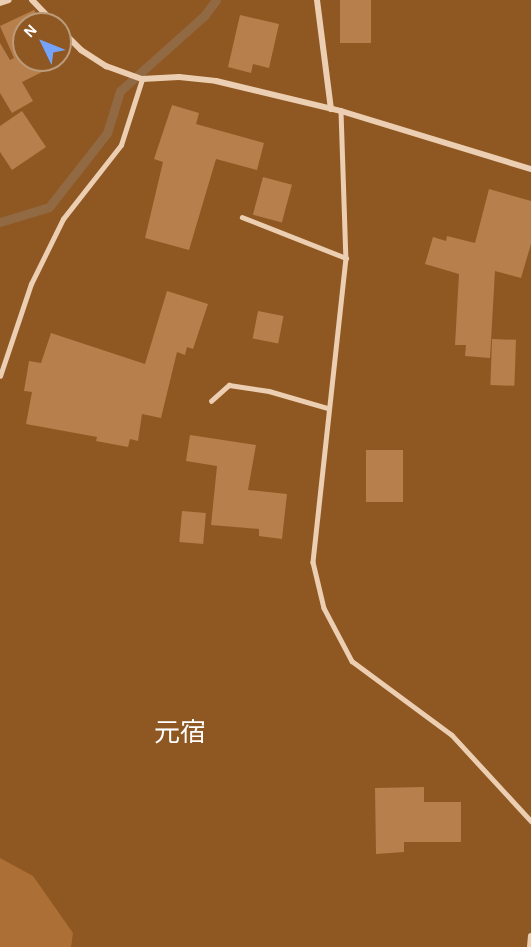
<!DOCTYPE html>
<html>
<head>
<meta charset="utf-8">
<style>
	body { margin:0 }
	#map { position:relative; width:531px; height:947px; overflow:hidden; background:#8f5822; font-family:"Alegreya Sans","Noto Sans JP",sans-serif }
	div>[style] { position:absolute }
	.green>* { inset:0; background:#ac7036 }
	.stream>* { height:9px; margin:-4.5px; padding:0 4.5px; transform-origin:4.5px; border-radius:4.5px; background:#916a43 }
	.building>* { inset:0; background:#b67f4b; transform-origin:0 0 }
	.service>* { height:4.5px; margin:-2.25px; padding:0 2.25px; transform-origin:2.25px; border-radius:2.25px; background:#ecceb2 }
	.minor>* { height:6px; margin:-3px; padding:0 3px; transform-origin:3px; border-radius:3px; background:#ecceb2 }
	span { translate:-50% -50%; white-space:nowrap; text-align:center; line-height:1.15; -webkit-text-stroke:5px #8f5822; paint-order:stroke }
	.neighbourhood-label { font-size:26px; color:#fff }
	.north { position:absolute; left:12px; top:12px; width:60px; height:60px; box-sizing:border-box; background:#8f5822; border:2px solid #bc9b7a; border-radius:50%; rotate:313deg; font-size:16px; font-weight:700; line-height:24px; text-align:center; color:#fff }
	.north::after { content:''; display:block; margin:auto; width:21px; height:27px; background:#75a3f8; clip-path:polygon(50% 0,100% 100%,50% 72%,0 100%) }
</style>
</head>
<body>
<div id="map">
	<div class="green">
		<i style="clip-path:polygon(0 858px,33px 876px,73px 933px,71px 947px,0 947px)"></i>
	</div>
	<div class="stream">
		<i style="left:0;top:222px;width:51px;rotate:-17deg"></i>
		<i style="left:49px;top:207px;width:94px;rotate:-51.9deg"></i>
		<i style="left:107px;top:133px;width:44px;rotate:-72.8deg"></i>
		<i style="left:120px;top:91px;width:113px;rotate:-41.8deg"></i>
		<i style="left:204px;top:16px;width:20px;rotate:-53deg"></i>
	</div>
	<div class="building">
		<i style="left:340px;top:0;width:31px;height:43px"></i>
		<i style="clip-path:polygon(34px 10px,43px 24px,24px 24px,24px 60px,60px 58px,62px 62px,22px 82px,33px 101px,12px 113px,0 93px,0 43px,10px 60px,14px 58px,0 26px)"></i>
		<i style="clip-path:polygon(240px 15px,279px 24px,269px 68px,253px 64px,251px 73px,228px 67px)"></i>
		<i style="clip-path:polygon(172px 105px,199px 113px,196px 124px,264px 143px,257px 170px,216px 159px,189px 250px,145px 238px,163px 162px,154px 159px)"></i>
		<i style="clip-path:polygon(22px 111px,46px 147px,12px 170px,0 152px,0 126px)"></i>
		<i style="left:263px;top:177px;width:30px;height:39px;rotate:15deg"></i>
		<i style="clip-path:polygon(489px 189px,531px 201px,531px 244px,521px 278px,495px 271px,490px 358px,465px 356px,466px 345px,455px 345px,459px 274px,425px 264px,433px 237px,446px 241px,447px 236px,475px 243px)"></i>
		<i style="clip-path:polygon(167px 291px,208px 304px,193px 349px,187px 347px,185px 355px,177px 352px,161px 418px,142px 414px,138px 441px,130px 439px,128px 447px,96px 441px,97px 437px,26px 424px,32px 392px,24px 391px,29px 361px,41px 363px,51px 333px,145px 364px)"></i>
		<i style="left:258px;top:311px;width:26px;height:28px;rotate:11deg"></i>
		<i style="left:492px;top:339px;width:24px;height:46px;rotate:2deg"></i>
		<i style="clip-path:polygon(190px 435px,256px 445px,248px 490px,287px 494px,282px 539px,259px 536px,259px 529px,211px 525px,217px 466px,186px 461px)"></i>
		<i style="left:366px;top:450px;width:37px;height:52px"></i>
		<i style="left:182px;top:511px;width:24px;height:31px;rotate:5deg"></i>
		<i style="clip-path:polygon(424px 787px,424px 802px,461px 802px,461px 842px,404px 842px,404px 852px,376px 854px,375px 788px)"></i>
	</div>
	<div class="service">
		<i style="left:341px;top:111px;width:147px;rotate:88.1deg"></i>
		<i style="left:346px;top:258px;width:306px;rotate:96.2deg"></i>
		<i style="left:313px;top:562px;width:47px;rotate:76.6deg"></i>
		<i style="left:324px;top:608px;width:60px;rotate:62.2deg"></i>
		<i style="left:352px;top:661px;width:124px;rotate:36.5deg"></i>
		<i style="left:452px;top:735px;width:117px;rotate:47.4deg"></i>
		<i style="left:242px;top:217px;width:112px;rotate:21.5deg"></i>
		<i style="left:0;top:376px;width:97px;rotate:-71.4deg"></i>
		<i style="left:31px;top:284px;width:72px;rotate:-63.8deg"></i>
		<i style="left:63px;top:219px;width:94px;rotate:-51.9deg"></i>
		<i style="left:121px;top:145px;width:69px;rotate:-72.3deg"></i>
		<i style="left:211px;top:401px;width:24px;rotate:-42deg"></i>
		<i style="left:229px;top:385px;width:40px;rotate:8.5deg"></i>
		<i style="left:269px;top:391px;width:61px;rotate:16.1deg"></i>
	</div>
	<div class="minor">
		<i style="left:32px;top:0;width:33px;rotate:46deg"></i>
		<i style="left:317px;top:0;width:110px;rotate:82.7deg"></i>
		<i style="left:0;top:3px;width:9px;rotate:-18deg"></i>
		<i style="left:60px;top:29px;width:30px;rotate:45deg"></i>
		<i style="left:81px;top:50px;width:30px;rotate:33deg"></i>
		<i style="left:106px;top:66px;width:38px;rotate:20deg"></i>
		<i style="left:142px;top:79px;width:37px;rotate:-3deg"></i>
		<i style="left:179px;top:77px;width:37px;rotate:6deg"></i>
		<i style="left:216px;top:81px;width:129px;rotate:13.5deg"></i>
		<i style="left:341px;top:111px;width:199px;rotate:17deg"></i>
		<i style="left:530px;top:947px;width:11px;rotate:-85deg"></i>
	</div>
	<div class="neighbourhood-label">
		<span style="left:180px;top:734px">元宿</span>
	</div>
	<div class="north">N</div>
</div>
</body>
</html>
